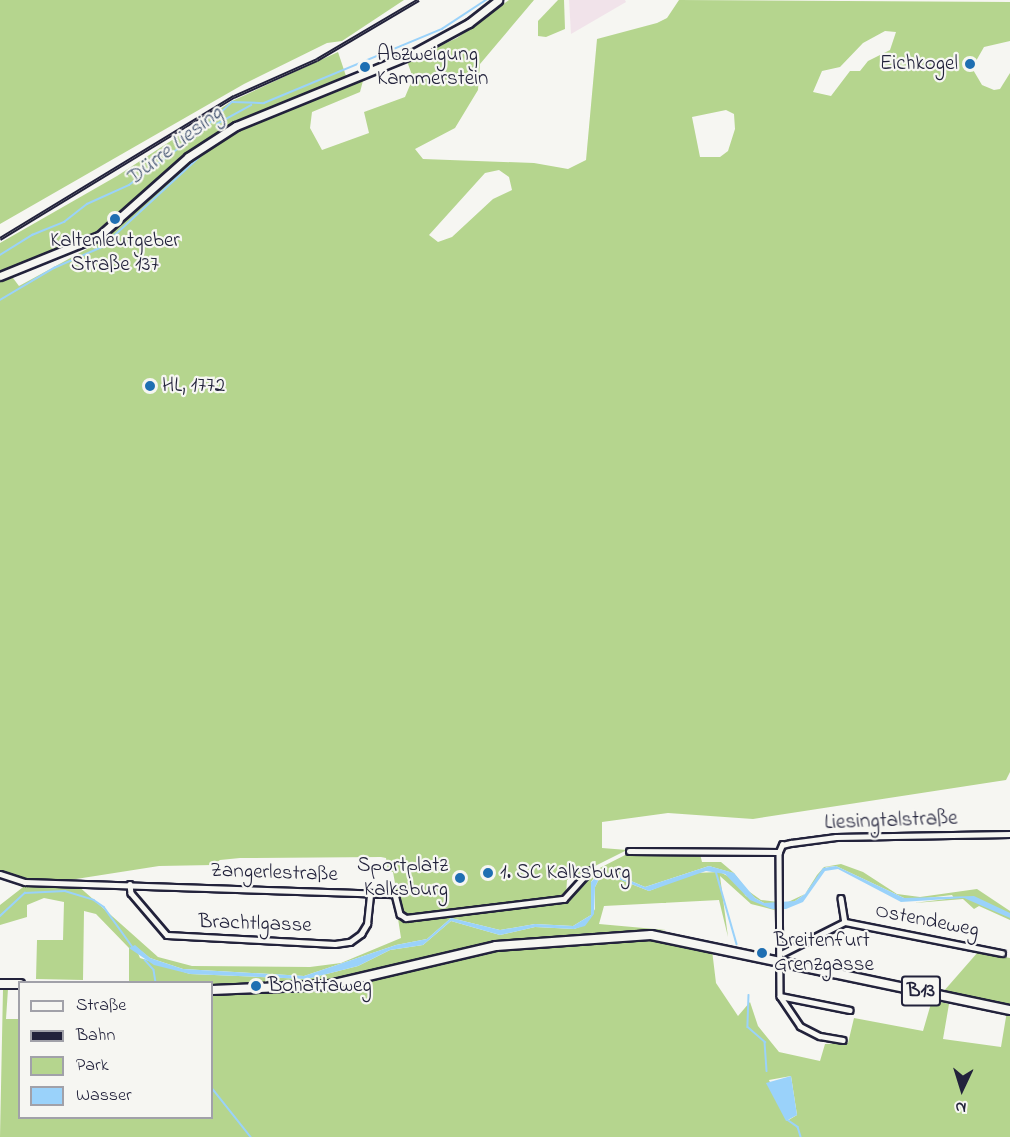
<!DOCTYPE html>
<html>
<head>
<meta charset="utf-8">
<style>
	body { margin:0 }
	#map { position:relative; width:1010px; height:1137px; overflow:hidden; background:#f6f6f2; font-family:"Indie Flower",sans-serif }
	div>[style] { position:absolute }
	.built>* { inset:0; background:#f1e3ea }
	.green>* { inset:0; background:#b5d58e }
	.water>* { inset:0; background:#9ad2fa }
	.stream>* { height:1.5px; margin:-0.75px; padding:0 0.75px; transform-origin:0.75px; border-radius:0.75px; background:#9ad2fa }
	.roads { filter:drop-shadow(2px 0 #22223b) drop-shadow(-2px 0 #22223b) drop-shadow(0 2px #22223b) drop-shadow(0 -2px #22223b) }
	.minor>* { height:4.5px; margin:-2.25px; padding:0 2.25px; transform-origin:2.25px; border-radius:2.25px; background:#f6f6f2 }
	.secondary>* { height:7px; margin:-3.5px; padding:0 3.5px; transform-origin:3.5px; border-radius:3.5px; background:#f6f6f2 }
	.primary>* { height:8px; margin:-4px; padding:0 4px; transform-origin:4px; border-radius:4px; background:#f6f6f2 }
	.rail>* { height:4px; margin-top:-2px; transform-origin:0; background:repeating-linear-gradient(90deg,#f6f6f2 0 4.5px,#22223b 0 9px); box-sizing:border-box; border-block:2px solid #22223b }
	.dots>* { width:16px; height:16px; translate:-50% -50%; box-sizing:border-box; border:3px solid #f6f6f2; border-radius:50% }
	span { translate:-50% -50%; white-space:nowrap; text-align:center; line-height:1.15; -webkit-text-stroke:4.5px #f6f6f2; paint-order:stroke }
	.shield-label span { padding:2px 4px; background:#f6f6f2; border:2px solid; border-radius:4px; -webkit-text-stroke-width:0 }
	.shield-label { font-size:20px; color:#22223b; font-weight:700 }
	.poi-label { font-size:21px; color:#22223b }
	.left { translate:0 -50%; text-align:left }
	.right { translate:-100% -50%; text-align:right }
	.street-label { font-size:21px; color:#22223b }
	.water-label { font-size:22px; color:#465774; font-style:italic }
	.legend { position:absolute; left:18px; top:981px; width:195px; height:138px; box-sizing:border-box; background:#f6f6f2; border:2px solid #a1a1a9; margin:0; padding:8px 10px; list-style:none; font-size:18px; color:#22223b }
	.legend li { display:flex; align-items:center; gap:12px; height:30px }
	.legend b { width:30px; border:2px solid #a1a1a9 }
	.north { position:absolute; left:932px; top:1059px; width:60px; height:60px; -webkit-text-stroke:4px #f6f6f2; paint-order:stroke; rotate:184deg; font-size:16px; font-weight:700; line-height:24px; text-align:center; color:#22223b }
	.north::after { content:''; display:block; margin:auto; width:21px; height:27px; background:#22223b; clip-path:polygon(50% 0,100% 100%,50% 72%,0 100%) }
</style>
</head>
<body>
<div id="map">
	<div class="built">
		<i style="clip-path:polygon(569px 0,625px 0,626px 2px,571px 34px)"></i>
	</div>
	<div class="green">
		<i style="clip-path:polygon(0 0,404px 0,342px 41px,327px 43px,244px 84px,0 224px)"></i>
		<i style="clip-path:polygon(evenodd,509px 0,534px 0,480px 64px,478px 90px,455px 128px,415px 149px,423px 159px,534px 163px,568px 169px,586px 160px,597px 39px,657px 23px,667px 18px,679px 0,1010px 2px,1010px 41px,984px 47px,972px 68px,982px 85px,994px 90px,1000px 89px,1010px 73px,1010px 772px,1006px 780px,753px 819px,668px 813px,602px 822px,602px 848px,627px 850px,567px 880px,566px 895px,409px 915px,400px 911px,393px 872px,388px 872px,386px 858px,381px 857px,240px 858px,220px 860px,213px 865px,159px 866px,76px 879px,23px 880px,0 871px,0 278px,10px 274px,19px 286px,98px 243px,149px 199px,143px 192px,88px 238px,0 271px,0 243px,117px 176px,232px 101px,338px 52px,348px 82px,364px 77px,360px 92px,312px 112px,310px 128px,322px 150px,369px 133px,364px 112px,405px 97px,413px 78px,407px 61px,457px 38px,509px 0,885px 31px,896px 32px,890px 50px,868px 61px,860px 71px,850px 71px,831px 96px,813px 92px,822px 71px,840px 67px,863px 43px,885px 31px,509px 0,726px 110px,734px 114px,735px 129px,728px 151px,720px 157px,700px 157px,692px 117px,726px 110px,509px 0,499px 170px,509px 177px,512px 190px,493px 199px,452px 237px,438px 242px,429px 235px,485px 173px,499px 170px)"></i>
		<i style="clip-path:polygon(558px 0,564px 0,565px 29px,546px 37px,538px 36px,538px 21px)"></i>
		<i style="clip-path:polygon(evenodd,629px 853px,700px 854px,702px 862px,721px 862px,734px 873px,747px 890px,761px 900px,786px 903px,805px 894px,817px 875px,824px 867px,841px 864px,863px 872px,897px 894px,920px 897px,977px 889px,1010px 911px,1010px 920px,979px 906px,974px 909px,963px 899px,927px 902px,914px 903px,954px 898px,952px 895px,918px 899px,904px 898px,836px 866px,826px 867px,805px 894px,795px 901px,788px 904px,764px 903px,755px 898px,746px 890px,733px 873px,709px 866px,645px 887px,615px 874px,596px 875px,591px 882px,591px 915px,573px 926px,535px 924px,500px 930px,451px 918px,427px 939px,396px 945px,304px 976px,183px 969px,150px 958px,135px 946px,140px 958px,190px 974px,307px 979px,358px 966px,390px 950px,423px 945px,451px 921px,500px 935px,535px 927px,574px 929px,585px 925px,595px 909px,595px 887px,600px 877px,616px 878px,649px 891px,694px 873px,720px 872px,733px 879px,746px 896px,778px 911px,751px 904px,720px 876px,728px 937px,719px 900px,604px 906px,599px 924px,666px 930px,646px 933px,712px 950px,716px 983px,738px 1016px,750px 1002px,758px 1026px,779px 1052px,820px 1061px,825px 1044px,848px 1043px,854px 1018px,923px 1031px,932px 1000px,949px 1004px,943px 1039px,1001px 1047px,1007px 1011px,943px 992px,978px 952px,1010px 958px,1010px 1137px,0 1137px,3px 989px,8px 989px,6px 1019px,19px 1019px,20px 1118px,212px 1118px,212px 982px,129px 982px,129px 948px,96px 914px,84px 911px,83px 980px,36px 979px,37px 940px,63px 940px,64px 902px,44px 898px,27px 905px,27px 917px,0 925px,0 905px,27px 884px,76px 884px,158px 957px,192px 966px,310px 967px,341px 963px,401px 938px,397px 912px,407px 920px,566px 901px,590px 873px,629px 853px,791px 1076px,797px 1115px,787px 1121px,769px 1080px,791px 1076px)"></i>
	</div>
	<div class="water">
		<i style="clip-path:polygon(709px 866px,734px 873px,755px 898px,764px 903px,795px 901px,805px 894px,823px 868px,836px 866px,904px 898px,974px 896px,1010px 913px,1010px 918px,964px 898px,901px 902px,838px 869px,825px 871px,803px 902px,786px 909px,772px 909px,750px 900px,725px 874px,706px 871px,649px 891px,616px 878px,600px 877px,595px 887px,594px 914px,585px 926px,574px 929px,535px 927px,500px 935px,451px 921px,423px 945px,390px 950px,358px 966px,307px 979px,190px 974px,154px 965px,129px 948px,135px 945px,150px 958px,183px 969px,304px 976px,396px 945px,427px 939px,451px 918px,500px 930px,535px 924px,573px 926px,591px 915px,591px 882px,600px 873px,615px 874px,645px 887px)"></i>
		<i style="clip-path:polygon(791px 1076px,797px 1115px,786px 1121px,766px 1083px)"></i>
	</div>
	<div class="stream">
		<i style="left:217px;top:124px;width:39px;rotate:-29deg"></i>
		<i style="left:0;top:255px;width:38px;rotate:-32deg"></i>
		<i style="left:32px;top:235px;width:35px;rotate:-22deg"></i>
		<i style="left:64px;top:222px;width:29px;rotate:-38deg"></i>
		<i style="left:87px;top:204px;width:46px;rotate:-24.3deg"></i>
		<i style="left:129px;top:185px;width:86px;rotate:-36.5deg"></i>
		<i style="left:198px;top:134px;width:47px;rotate:-43.3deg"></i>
		<i style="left:232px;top:102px;width:32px;rotate:2deg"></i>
		<i style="left:264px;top:103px;width:193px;rotate:-22.6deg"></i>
		<i style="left:442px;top:29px;width:53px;rotate:-33.4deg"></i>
		<i style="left:0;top:300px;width:63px;rotate:-30.7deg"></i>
		<i style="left:54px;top:268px;width:52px;rotate:-23.6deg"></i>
		<i style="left:102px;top:247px;width:142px;rotate:-42.7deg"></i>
		<i style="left:716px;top:871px;width:76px;rotate:74deg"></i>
		<i style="left:0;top:916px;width:34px;rotate:-43deg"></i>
		<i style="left:25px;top:893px;width:40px;rotate:-2.9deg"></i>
		<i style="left:65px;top:891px;width:30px;rotate:17deg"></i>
		<i style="left:94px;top:900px;width:12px;rotate:35deg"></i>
		<i style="left:104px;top:907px;width:48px;rotate:54.3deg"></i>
		<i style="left:145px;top:960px;width:13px;rotate:48deg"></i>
		<i style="left:154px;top:970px;width:12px;rotate:81deg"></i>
		<i style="left:749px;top:995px;width:32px;rotate:92deg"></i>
		<i style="left:748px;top:1027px;width:23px;rotate:41deg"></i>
		<i style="left:765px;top:1042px;width:29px;rotate:86deg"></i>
		<i style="left:212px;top:1088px;width:63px;rotate:51.5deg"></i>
		<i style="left:788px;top:1120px;width:12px;rotate:35deg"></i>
		<i style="left:798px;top:1127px;width:10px;rotate:73deg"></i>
	</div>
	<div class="roads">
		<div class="minor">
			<i style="left:629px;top:851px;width:150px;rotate:0.4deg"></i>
			<i style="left:779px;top:852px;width:8px;rotate:-67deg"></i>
			<i style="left:782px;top:845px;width:9px;rotate:-13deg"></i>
			<i style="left:791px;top:843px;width:45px;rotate:-7.6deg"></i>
			<i style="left:836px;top:837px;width:174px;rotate:-1deg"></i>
			<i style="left:779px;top:852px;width:144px;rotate:89.6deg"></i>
			<i style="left:780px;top:996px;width:36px;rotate:56deg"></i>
			<i style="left:800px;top:1026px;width:22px;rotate:27deg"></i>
			<i style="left:820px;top:1036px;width:23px;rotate:10deg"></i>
			<i style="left:0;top:874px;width:26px;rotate:18deg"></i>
			<i style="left:25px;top:882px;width:370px;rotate:1.9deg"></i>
			<i style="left:395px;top:894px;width:21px;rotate:76deg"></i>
			<i style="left:400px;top:914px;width:7px;rotate:34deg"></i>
			<i style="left:406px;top:918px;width:159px;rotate:-6.9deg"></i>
			<i style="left:564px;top:899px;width:38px;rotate:-48deg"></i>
			<i style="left:130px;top:884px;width:9px;rotate:84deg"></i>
			<i style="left:131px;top:893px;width:55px;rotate:49.4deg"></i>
			<i style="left:167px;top:935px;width:168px;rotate:3.1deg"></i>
			<i style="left:335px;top:944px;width:15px;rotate:-8deg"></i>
			<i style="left:350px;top:942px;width:14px;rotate:-36deg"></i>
			<i style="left:361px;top:934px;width:12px;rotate:-59deg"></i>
			<i style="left:367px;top:924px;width:31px;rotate:-84deg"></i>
			<i style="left:841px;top:898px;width:24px;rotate:81deg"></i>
			<i style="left:783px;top:953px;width:69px;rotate:-26.6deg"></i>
			<i style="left:845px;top:922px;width:160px;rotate:11.2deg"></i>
			<i style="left:780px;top:996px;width:71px;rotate:11.3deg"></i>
		</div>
		<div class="secondary">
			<i style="left:0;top:276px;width:107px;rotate:-22deg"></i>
			<i style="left:99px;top:236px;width:119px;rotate:-41.6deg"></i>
			<i style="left:188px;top:157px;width:57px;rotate:-32.9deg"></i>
			<i style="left:236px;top:126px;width:188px;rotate:-22.2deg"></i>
			<i style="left:410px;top:55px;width:67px;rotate:-28.5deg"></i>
			<i style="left:469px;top:23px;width:37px;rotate:-38deg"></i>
		</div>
		<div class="primary">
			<i style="left:0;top:984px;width:20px"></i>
			<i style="left:212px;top:990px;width:118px;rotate:-2.4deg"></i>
			<i style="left:330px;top:985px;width:171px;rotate:-13.2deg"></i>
			<i style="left:496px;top:946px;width:155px;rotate:-4.1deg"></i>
			<i style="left:651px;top:935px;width:367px;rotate:11.8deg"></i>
		</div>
	</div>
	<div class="rail">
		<i style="left:0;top:239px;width:274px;rotate:-31.3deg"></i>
		<i style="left:234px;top:97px;width:91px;rotate:-24deg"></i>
		<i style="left:317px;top:60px;width:118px;rotate:-30.5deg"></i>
	</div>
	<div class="dots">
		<i style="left:970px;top:64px;background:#1f6fb2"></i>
		<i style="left:365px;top:67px;background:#1f6fb2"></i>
		<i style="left:115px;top:219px;background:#1f6fb2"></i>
		<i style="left:150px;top:386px;background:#1f6fb2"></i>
		<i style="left:488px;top:873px;background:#1f6fb2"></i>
		<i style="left:460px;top:878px;background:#1f6fb2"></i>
		<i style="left:762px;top:953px;background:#1f6fb2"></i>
		<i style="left:256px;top:986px;background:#1f6fb2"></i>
	</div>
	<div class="shield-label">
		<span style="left:921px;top:991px">B13</span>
	</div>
	<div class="poi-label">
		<span class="left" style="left:377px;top:67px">Abzweigung<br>Kammerstein</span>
		<span class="right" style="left:958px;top:64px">Eichkogel</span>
		<span style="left:115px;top:253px">Kaltenleutgeber<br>Straße 137</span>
		<span class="left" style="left:162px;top:386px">HL, 1772</span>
		<span class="right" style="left:448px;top:878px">Sportplatz<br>Kalksburg</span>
		<span class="left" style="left:500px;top:873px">1. SC Kalksburg</span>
		<span class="left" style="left:774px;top:953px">Breitenfurt<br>Grenzgasse</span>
		<span class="left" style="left:268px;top:986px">Bohattaweg</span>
	</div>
	<div class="street-label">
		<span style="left:891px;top:821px;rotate:-2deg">Liesingtalstraße</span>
		<span style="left:274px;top:873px;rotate:2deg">Zangerlestraße</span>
		<span style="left:927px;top:921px;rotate:11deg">Ostendeweg</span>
		<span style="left:255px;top:924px;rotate:2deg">Brachtlgasse</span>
	</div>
	<div class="water-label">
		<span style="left:175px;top:147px;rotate:-38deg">Dürre Liesing</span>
	</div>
	<ul class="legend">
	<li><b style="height:8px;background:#f6f6f2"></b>Straße</li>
	<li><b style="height:8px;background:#22223b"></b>Bahn</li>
	<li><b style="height:16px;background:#b5d58e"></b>Park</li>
	<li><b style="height:16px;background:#9ad2fa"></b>Wasser</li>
	</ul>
	<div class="north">N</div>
</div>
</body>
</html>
